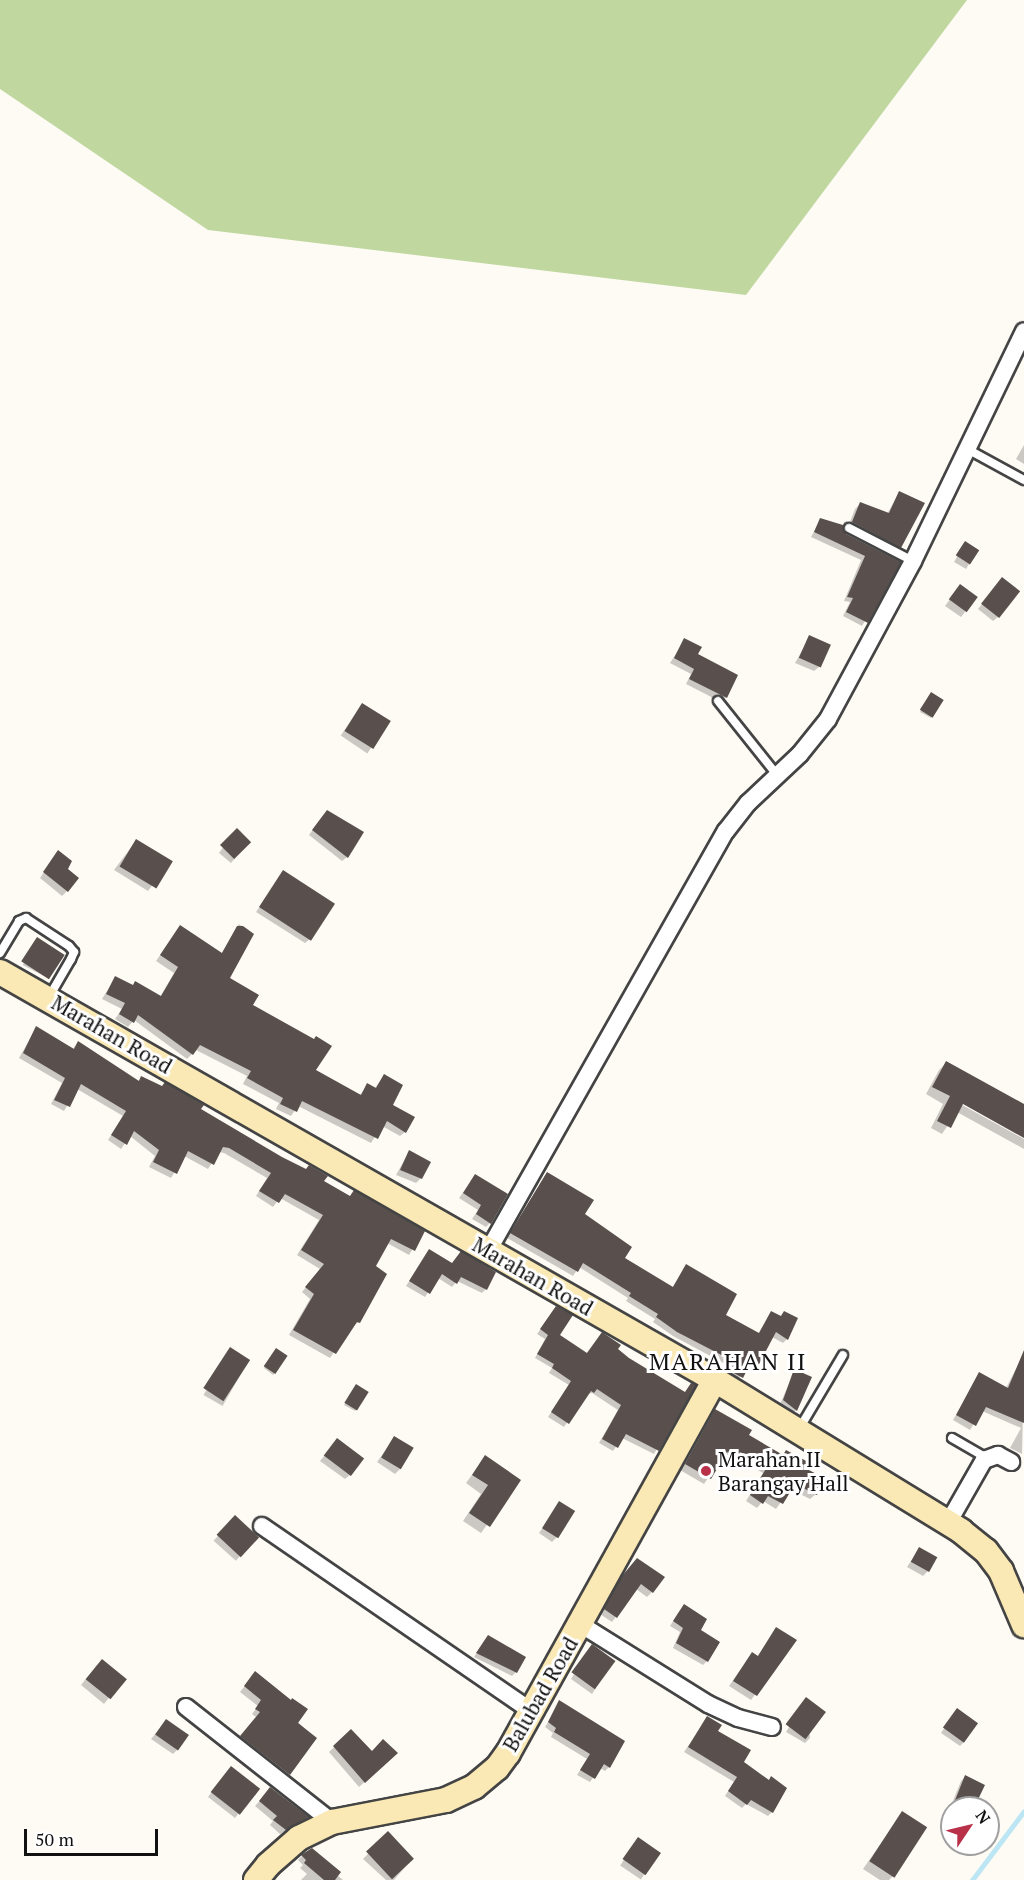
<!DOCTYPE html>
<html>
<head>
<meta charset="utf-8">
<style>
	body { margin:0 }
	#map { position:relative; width:1024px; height:1880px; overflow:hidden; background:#fefbf5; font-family:"PT Serif",serif }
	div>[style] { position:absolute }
	.forest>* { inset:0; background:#c0d8a0 }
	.shadow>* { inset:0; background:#0003; transform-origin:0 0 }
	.stream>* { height:5px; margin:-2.5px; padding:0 2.5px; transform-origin:2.5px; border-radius:2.5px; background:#bce6f3 }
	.building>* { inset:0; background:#59504d; transform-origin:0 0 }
	.roads { filter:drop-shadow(2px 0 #444) drop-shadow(-2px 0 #444) drop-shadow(0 2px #444) drop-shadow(0 -2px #444) }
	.lane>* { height:8px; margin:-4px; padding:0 4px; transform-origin:4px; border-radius:4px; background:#fff }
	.street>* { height:16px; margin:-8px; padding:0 8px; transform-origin:8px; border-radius:8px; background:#fff }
	.secondary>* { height:24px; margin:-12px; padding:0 12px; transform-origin:12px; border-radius:12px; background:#fae9b5 }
	.dots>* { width:16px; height:16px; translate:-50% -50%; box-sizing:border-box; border:3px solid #fff; border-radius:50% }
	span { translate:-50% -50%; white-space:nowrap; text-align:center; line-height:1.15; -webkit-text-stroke:6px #fff; paint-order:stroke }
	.street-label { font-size:21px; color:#111 }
	.poi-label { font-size:21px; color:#111 }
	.left { translate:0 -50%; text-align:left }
	.quarter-label { font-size:24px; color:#111; letter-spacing:1.5px }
	.north { position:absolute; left:940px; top:1796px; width:60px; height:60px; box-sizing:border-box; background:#fff; border:2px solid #a0a0a0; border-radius:50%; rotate:55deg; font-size:16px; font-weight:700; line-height:24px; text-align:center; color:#111 }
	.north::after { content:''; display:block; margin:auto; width:21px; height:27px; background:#b93049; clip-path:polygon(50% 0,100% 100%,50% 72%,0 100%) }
	.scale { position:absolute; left:24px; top:1829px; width:134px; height:27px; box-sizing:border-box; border:3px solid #111; border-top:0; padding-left:8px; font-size:18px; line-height:21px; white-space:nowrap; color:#111; -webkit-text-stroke:4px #fff; paint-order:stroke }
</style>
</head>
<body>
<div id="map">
	<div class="forest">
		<i style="clip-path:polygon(0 0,967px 0,746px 295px,208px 230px,0 89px)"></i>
	</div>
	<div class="shadow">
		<i style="clip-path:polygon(1024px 445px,1024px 464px,1016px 459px)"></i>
		<i style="clip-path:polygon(899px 493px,900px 547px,895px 552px,848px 527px,855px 509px,860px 504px,887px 514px)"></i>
		<i style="clip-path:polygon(820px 520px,899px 562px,862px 626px,843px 616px,850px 602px,844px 601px,861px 560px,811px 537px)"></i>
		<i style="left:965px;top:543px;width:14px;height:22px;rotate:30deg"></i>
		<i style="clip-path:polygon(998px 584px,998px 617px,993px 621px,978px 609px)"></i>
		<i style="clip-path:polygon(956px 591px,965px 612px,961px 617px,945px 606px)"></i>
		<i style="clip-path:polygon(810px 637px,819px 667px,814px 671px,795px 663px)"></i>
		<i style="clip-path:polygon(685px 640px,726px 697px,721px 702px,686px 684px,691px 674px,670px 663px)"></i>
		<i style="clip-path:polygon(929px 696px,942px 700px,931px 718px,920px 712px)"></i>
		<i style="left:362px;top:704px;width:32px;height:38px;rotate:34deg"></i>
		<i style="clip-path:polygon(322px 817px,347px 857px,342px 861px,309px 835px)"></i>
		<i style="clip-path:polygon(232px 835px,249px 842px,231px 863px,219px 853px)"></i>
		<i style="clip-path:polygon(132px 846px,171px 861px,148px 891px,114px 870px)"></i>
		<i style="clip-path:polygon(58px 852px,67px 870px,67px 891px,62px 896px,40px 878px)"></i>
		<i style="clip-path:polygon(283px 872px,310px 939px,305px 943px,256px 912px)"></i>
		<i style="clip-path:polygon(239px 924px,252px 934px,228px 978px,251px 1006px,314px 1071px,359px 1096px,368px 1085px,374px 1089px,384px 1076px,391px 1105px,405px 1132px,400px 1136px,382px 1126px,371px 1143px,298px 1106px,291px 1116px,276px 1109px,279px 1103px,243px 1084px,247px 1076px,196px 1050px,187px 1059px,134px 1020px,128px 1027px,115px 1019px,122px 1009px,102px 999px,115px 978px,160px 997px,174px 973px,156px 961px,176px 932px,221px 954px)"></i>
		<i style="left:35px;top:941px;width:30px;height:27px;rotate:27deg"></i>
		<i style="clip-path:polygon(36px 1028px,72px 1050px,78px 1042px,137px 1082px,142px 1077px,349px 1197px,423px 1232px,409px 1255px,387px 1243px,374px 1267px,359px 1322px,352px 1326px,330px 1358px,289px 1335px,310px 1299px,302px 1292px,320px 1269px,297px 1255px,319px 1220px,280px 1198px,273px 1207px,256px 1196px,267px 1178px,224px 1153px,219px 1152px,208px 1169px,184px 1156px,171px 1178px,149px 1167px,155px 1156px,130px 1136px,121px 1149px,108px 1140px,123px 1116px,77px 1089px,64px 1111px,51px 1104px,62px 1083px,19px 1058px)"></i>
		<i style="clip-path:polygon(946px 1063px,1024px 1106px,1024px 1136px,957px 1099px,955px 1101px,1024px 1139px,1024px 1149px,957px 1112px,942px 1134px,931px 1128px,943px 1104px,926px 1094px,939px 1070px)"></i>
		<i style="clip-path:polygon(409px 1152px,421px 1178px,416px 1183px,396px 1175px)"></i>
		<i style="clip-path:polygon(547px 1173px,623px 1259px,672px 1288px,686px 1266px,724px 1315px,758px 1334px,772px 1313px,780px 1317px,784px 1313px,787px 1339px,783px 1343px,772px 1337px,756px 1367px,752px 1372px,746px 1368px,737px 1381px,727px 1376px,731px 1367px,673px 1336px,653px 1322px,655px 1319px,626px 1301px,628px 1298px,579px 1267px,573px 1276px,507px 1238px)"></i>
		<i style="clip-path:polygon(475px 1176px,490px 1223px,486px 1227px,472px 1219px,478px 1210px,459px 1198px)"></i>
		<i style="clip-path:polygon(429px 1251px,486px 1289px,482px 1293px,457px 1281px,452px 1287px,438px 1278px,425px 1297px,406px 1286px)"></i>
		<i style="clip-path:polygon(556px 1307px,558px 1336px,586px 1354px,602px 1334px,628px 1359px,684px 1394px,691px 1384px,654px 1454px,622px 1438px,613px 1451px,599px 1443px,618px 1410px,592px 1393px,587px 1394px,564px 1427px,548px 1417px,569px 1385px,549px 1373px,552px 1368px,535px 1358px,545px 1339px,537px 1334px)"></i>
		<i style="left:230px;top:1349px;width:22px;height:53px;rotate:30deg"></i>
		<i style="clip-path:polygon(274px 1352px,275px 1373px,273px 1375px,264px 1368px)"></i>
		<i style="clip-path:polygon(1018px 1365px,1024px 1367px,1022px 1454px,1010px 1448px,1021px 1428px,982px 1411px,970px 1430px,953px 1420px,980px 1374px,1006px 1388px)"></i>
		<i style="clip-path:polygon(795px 1371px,796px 1410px,793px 1413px,780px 1404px)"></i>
		<i style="clip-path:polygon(354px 1388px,367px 1392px,355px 1411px,344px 1405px)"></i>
		<i style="clip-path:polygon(716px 1410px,747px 1436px,782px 1456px,786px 1452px,805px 1469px,816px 1494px,810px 1499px,790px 1489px,776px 1509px,763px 1501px,757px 1508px,746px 1501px,763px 1473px,735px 1457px,730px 1462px,722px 1457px,704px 1484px,680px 1470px)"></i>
		<i style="clip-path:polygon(394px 1438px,400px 1469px,395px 1474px,377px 1462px)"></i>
		<i style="clip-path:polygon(337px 1440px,350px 1475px,345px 1479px,320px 1461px)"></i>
		<i style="clip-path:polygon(485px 1457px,519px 1481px,481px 1533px,463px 1521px,481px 1494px,466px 1483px)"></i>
		<i style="clip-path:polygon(560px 1503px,557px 1537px,552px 1542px,539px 1533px)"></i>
		<i style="left:235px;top:1517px;width:30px;height:32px;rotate:42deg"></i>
		<i style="clip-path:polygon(919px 1549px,928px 1571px,923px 1576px,907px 1567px)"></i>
		<i style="clip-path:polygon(633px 1565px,652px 1592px,647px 1597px,636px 1589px,612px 1622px,600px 1614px)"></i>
		<i style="clip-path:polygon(680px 1610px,699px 1631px,707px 1661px,703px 1665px,673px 1648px,680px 1632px,670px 1626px)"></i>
		<i style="clip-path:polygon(776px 1629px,795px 1641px,751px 1700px,729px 1686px,748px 1659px,757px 1657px)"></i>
		<i style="clip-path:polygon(485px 1640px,516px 1672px,512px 1676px,474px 1657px)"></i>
		<i style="clip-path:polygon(588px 1651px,613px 1661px,592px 1694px,571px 1679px)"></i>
		<i style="clip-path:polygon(97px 1665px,124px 1679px,104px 1704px,81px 1685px)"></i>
		<i style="clip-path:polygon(251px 1678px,315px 1738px,284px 1779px,237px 1742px,257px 1718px,252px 1714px,258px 1706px,240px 1692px)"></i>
		<i style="clip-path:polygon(806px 1699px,810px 1738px,805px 1743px,786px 1732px)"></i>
		<i style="clip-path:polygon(560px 1702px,609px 1767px,605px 1771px,600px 1768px,590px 1782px,577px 1775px,587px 1759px,551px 1737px,553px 1733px,545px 1727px)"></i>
		<i style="clip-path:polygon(957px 1710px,965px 1741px,960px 1746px,941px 1733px)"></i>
		<i style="clip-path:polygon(707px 1718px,742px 1763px,772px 1812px,768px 1816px,746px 1804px,742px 1808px,725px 1796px,734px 1782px,684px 1752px)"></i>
		<i style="clip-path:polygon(166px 1721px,177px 1750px,173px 1754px,151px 1739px)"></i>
		<i style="clip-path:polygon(351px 1731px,372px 1753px,392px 1758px,359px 1787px,329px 1752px)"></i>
		<i style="clip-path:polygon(226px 1773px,258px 1789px,235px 1818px,208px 1797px)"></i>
		<i style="clip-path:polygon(966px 1776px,973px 1808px,952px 1808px,952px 1814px,948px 1813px,961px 1781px)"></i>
		<i style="clip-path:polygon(266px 1794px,307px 1817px,280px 1834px,270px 1825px,273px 1821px,255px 1806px)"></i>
		<i style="clip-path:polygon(902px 1813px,893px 1876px,889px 1880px,880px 1880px,863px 1869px)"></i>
		<i style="clip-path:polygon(388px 1833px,412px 1859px,394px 1880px,386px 1880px,363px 1859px)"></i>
		<i style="left:638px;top:1839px;width:25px;height:32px;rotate:34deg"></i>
		<i style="clip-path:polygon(302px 1856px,337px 1875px,343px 1880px,301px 1880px,307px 1874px,300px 1868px,303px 1865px,298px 1860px)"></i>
	</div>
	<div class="stream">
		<i style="left:972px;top:1880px;width:86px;rotate:-53deg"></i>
	</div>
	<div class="building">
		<i style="clip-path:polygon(899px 491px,925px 503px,901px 548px,852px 522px,860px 502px,889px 513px)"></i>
		<i style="clip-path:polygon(820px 518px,843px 525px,846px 534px,901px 562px,868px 623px,846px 612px,853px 598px,847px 597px,865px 556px,814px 532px)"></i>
		<i style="left:965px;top:541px;width:17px;height:17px;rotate:33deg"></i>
		<i style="left:1002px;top:577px;width:23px;height:34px;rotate:38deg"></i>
		<i style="left:960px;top:584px;width:22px;height:19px;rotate:36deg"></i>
		<i style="left:809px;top:635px;width:24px;height:25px;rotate:24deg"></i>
		<i style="clip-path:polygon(684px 638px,702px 647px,698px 654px,738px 675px,727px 698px,689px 679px,694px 669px,674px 658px)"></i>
		<i style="left:931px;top:692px;width:15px;height:21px;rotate:32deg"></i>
		<i style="left:362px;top:703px;width:34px;height:33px;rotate:32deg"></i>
		<i style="clip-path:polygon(327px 810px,364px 832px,348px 858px,312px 830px)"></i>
		<i style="left:237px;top:828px;width:20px;height:24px;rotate:45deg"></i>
		<i style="left:136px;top:839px;width:43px;height:32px;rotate:31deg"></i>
		<i style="clip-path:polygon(58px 850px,72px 861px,68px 869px,79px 878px,68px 892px,43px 872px)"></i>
		<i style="left:283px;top:870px;width:62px;height:44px;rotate:33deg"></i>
		<i style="clip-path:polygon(180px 925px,222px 953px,237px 926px,243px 926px,254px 934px,230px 978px,259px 995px,253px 1005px,314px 1039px,316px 1036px,332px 1046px,316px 1070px,361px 1095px,367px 1083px,376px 1088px,384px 1074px,403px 1085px,393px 1105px,415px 1117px,406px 1133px,387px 1121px,378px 1139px,302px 1101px,297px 1112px,280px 1104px,283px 1098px,247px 1078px,251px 1071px,200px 1045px,193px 1055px,138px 1015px,134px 1023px,119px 1014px,125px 1003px,106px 994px,115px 976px,133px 985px,135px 981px,161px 996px,178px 967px,160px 955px)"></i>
		<i style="left:37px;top:937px;width:33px;height:29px;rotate:33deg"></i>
		<i style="clip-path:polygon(36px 1026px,74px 1049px,78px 1041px,139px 1081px,141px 1076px,162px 1086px,165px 1082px,204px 1105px,201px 1109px,282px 1157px,306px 1169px,309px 1165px,328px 1176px,324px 1181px,350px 1196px,354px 1190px,425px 1231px,415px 1251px,391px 1239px,376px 1266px,387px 1274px,360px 1323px,357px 1322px,336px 1354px,293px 1330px,314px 1294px,305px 1287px,324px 1264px,301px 1250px,323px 1215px,285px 1194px,279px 1203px,259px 1191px,271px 1173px,229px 1148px,223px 1147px,214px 1165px,188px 1151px,177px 1174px,153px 1162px,159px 1150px,134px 1131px,127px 1145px,111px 1135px,126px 1111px,81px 1084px,70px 1107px,54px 1100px,65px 1078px,23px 1053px)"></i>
		<i style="clip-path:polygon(946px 1061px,1024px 1104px,1024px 1138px,963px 1104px,951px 1128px,937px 1121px,950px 1096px,932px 1087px)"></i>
		<i style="clip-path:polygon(409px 1150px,431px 1162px,422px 1179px,400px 1170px)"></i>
		<i style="clip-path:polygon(547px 1172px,594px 1200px,585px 1214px,632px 1247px,625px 1258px,673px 1287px,686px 1264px,737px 1294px,726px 1315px,759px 1333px,771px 1311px,781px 1316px,784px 1311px,798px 1318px,788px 1340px,776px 1332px,757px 1368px,750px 1364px,743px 1378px,730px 1371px,735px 1362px,677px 1332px,656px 1317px,658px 1314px,629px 1296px,631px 1293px,583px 1263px,578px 1272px,510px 1233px)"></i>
		<i style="clip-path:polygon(475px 1174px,508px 1194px,491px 1224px,476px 1214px,481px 1205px,463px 1193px)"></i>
		<i style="clip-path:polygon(429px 1249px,452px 1263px,461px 1251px,496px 1272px,487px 1290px,461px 1277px,457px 1284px,442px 1274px,430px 1294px,409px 1281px)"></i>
		<i style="clip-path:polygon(556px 1306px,573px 1315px,560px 1335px,587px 1353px,602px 1332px,621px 1345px,618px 1349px,629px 1358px,685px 1392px,691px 1383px,696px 1385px,659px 1451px,626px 1434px,618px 1448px,602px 1439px,621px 1405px,597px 1389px,594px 1393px,591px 1391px,569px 1424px,551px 1412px,571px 1381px,552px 1368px,554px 1364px,537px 1354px,548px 1335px,540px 1329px)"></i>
		<i style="left:230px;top:1347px;width:24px;height:49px;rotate:33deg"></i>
		<i style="left:276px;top:1348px;width:14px;height:22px;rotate:34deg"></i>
		<i style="clip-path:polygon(1024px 1350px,1024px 1423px,986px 1407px,976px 1426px,956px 1415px,979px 1372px,1008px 1388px)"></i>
		<i style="clip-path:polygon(794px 1369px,812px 1377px,797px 1411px,783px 1400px)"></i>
		<i style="left:356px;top:1384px;width:15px;height:22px;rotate:32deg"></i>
		<i style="clip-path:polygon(715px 1409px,752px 1430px,749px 1435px,783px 1455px,786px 1450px,810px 1463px,807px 1469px,826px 1479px,817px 1495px,795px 1484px,783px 1504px,768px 1496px,763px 1504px,750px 1495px,767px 1467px,740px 1452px,737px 1457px,727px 1452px,711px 1479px,685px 1464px)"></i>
		<i style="left:394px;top:1436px;width:23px;height:25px;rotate:31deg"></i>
		<i style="left:337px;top:1438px;width:34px;height:22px;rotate:37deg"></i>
		<i style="clip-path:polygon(485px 1455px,521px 1480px,490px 1527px,469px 1513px,488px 1485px,472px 1475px)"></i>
		<i style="left:559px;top:1501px;width:19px;height:32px;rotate:32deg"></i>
		<i style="left:235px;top:1515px;width:33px;height:27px;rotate:43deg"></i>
		<i style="left:919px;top:1547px;width:21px;height:17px;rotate:29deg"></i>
		<i style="clip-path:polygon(637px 1558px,665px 1577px,653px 1593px,641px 1584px,617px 1618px,604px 1609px,622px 1576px)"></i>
		<i style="clip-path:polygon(684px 1604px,707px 1619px,701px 1630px,720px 1642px,708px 1662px,676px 1643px,683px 1628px,673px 1621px)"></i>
		<i style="clip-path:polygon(776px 1627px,797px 1640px,757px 1696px,733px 1681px,752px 1652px,758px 1656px)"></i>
		<i style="clip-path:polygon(488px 1635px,526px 1657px,517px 1673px,476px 1653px)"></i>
		<i style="left:592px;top:1644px;width:29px;height:35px;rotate:36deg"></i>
		<i style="left:102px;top:1659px;width:32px;height:26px;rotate:39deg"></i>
		<i style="clip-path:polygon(255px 1671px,291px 1700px,292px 1698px,308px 1709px,298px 1723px,317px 1738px,290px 1775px,240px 1736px,260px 1712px,255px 1709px,261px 1700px,244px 1686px)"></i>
		<i style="left:806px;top:1697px;width:25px;height:34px;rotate:37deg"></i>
		<i style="clip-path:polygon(559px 1700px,625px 1741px,610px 1768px,604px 1764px,595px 1779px,580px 1770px,590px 1754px,554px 1732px,556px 1728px,548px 1722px)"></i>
		<i style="left:957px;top:1708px;width:26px;height:24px;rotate:36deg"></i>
		<i style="clip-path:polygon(707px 1716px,722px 1725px,718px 1731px,751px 1750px,744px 1762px,769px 1780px,771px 1776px,787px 1788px,773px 1813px,751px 1800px,747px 1805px,728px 1791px,737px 1777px,688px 1747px)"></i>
		<i style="left:166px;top:1719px;width:28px;height:19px;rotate:35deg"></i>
		<i style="clip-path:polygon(351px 1729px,372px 1751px,383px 1739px,398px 1753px,365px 1783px,333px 1746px)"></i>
		<i style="left:231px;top:1766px;width:37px;height:33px;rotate:38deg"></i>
		<i style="clip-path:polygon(965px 1775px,985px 1785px,974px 1808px,952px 1808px)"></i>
		<i style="clip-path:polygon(270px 1787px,309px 1817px,286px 1830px,273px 1820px,277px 1816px,259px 1801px)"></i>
		<i style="left:902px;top:1811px;width:30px;height:60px;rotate:33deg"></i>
		<i style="left:388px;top:1831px;width:38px;height:30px;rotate:47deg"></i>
		<i style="left:638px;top:1837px;width:28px;height:27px;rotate:35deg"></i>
		<i style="clip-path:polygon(312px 1848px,341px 1872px,335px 1880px,324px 1880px,304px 1863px,306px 1860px,301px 1855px)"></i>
	</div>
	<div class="roads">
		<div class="lane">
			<i style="left:967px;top:449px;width:65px;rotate:28.5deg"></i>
			<i style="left:849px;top:528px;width:72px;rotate:27.3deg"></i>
			<i style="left:718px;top:701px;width:95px;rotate:51.4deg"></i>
			<i style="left:0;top:953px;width:37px;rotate:-59deg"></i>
			<i style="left:19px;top:921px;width:8px;rotate:-23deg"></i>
			<i style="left:26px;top:918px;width:51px;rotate:33.1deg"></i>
			<i style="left:69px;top:946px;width:8px;rotate:50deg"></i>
			<i style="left:74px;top:952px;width:8px;rotate:113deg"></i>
			<i style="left:71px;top:959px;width:44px;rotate:120.1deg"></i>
			<i style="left:799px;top:1429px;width:86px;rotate:-59.3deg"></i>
			<i style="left:952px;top:1438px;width:39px;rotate:30deg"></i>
		</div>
		<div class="street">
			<i style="left:488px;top:1251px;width:483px;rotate:-60.5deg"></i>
			<i style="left:726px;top:831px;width:36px;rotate:-52deg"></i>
			<i style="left:748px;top:803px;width:71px;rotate:-43.3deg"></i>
			<i style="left:800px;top:754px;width:45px;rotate:-51.3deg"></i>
			<i style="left:828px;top:719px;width:179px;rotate:-61.7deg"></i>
			<i style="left:913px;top:561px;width:255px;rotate:-64.2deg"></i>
			<i style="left:948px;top:1523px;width:73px;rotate:-60.3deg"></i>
			<i style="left:984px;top:1460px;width:15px;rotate:-20deg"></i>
			<i style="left:998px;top:1455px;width:15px;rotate:28deg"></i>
			<i style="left:262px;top:1526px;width:326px;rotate:34.5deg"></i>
			<i style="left:580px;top:1624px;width:151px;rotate:32deg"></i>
			<i style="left:708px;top:1704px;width:33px;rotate:25deg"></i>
			<i style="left:738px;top:1718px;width:35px;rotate:15deg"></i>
			<i style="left:186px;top:1707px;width:186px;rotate:38.2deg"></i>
		</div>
		<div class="secondary">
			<i style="left:0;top:972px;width:823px;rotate:29.71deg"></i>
			<i style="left:715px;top:1380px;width:289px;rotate:31.5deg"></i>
			<i style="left:961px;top:1531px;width:32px;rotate:39deg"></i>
			<i style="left:986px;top:1551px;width:25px;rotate:53deg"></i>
			<i style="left:1001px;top:1571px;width:59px;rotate:66.9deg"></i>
			<i style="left:256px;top:1880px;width:19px;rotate:-51deg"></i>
			<i style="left:268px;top:1865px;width:41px;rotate:-41.1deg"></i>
			<i style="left:299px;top:1838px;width:37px;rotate:-26deg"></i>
			<i style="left:332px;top:1822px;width:116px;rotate:-10.9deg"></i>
			<i style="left:446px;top:1800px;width:31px;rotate:-25deg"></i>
			<i style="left:474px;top:1787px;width:30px;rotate:-40deg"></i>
			<i style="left:497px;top:1768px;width:19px;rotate:-54deg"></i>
			<i style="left:508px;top:1753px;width:427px;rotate:-61deg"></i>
		</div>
	</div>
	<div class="dots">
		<i style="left:706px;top:1471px;background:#b93049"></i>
	</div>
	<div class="street-label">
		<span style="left:112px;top:1034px;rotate:30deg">Marahan Road</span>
		<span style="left:533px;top:1276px;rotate:30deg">Marahan Road</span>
		<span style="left:540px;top:1694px;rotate:-60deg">Balubad Road</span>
	</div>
	<div class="poi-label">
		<span class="left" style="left:718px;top:1471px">Marahan II<br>Barangay Hall</span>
	</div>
	<div class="quarter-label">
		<span style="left:728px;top:1362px">MARAHAN II</span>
	</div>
	<div class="north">N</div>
	<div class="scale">50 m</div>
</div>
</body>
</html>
